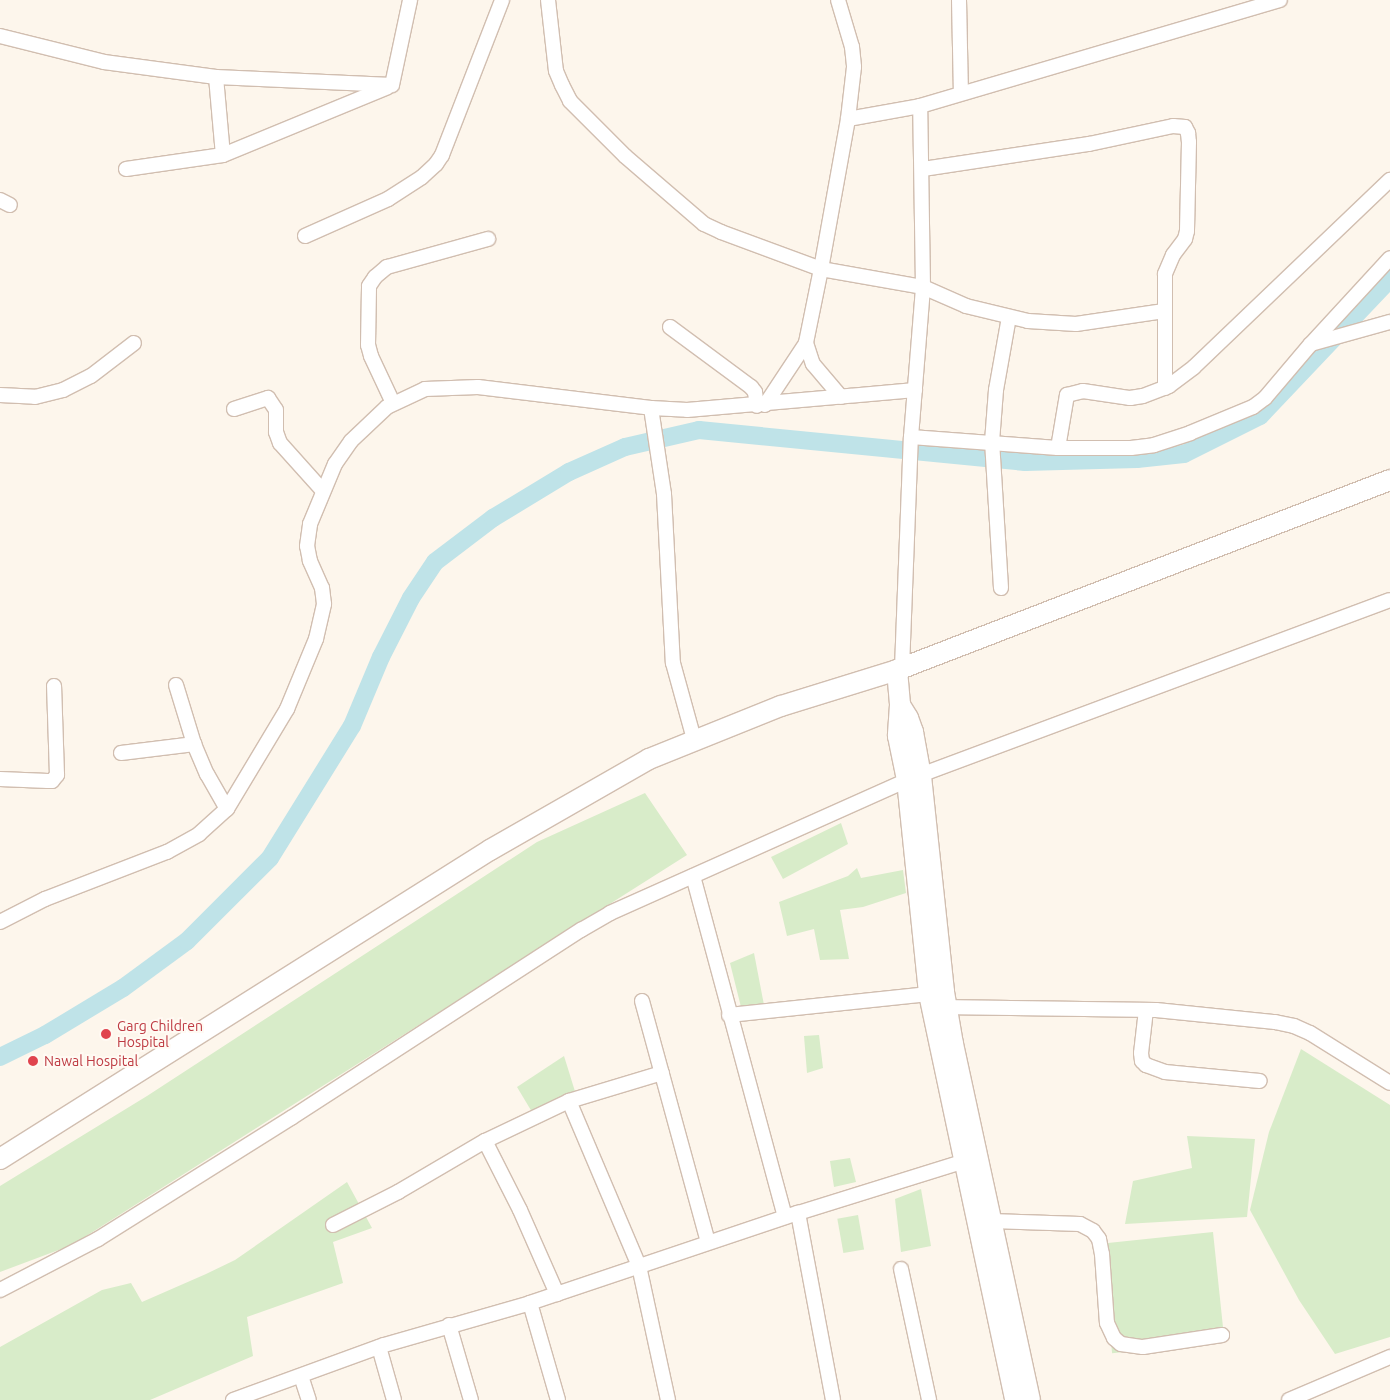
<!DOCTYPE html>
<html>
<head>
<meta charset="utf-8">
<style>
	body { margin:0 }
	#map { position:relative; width:1390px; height:1400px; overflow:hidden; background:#fdf6ec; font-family:Ubuntu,sans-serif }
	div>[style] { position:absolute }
	.green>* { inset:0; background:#d8ecc9; transform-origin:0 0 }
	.canal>* { height:18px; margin:-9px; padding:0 9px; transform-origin:9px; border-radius:9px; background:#bfe3e8 }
	.roads { filter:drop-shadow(1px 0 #d1beb0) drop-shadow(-1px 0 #d1beb0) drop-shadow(0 1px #d1beb0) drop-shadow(0 -1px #d1beb0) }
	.street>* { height:14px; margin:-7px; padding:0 7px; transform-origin:7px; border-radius:7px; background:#fff }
	.secondary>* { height:20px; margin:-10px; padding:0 10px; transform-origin:10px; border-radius:10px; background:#fff }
	.dots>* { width:14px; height:14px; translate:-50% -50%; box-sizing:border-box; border:2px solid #fffaf3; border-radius:50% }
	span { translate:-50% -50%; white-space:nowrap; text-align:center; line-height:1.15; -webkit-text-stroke:4px #fffaf3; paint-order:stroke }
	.health-label { font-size:14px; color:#be3a42 }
	.left { translate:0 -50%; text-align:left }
</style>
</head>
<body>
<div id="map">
	<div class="green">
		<i style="clip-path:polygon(645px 793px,687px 855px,72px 1245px,0 1272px,0 1186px,147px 1096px,537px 842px)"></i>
		<i style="clip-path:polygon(841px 823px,848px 844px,783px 879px,771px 857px)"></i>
		<i style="clip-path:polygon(857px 868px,861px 878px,903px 870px,906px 893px,863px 907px,840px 910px,849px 959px,820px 960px,814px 929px,787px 936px,779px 902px,848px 876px)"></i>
		<i style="clip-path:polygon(754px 953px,764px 1005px,741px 1007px,730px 963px)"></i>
		<i style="clip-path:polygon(819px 1035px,823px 1068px,807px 1073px,804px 1036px)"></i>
		<i style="clip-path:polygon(1301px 1049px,1390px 1105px,1390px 1337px,1335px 1354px,1299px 1300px,1250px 1210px,1269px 1132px)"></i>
		<i style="clip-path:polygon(564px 1056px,578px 1101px,538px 1122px,517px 1087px)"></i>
		<i style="clip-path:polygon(1187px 1136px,1255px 1139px,1247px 1217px,1125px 1224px,1133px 1181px,1192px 1168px)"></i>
		<i style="clip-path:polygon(850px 1158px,856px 1182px,834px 1187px,830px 1161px)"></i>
		<i style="clip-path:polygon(347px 1182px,372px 1228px,333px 1242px,343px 1283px,247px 1317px,253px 1356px,150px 1400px,0 1400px,0 1347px,102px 1290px,131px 1283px,142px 1302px,206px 1274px,235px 1260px)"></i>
		<i style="clip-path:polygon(921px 1189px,931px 1246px,901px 1252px,895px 1199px)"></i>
		<i style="left:858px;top:1215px;width:35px;height:21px;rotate:80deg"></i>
		<i style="left:1213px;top:1232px;width:110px;height:113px;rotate:84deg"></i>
	</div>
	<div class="canal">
		<i style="left:0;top:1057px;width:50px;rotate:-26.1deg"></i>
		<i style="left:45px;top:1035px;width:91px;rotate:-31.1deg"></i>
		<i style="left:123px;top:988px;width:79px;rotate:-36.3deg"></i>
		<i style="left:187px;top:941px;width:117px;rotate:-45deg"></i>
		<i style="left:270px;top:858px;width:155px;rotate:-58.2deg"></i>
		<i style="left:352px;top:726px;width:75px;rotate:-67.2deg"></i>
		<i style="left:381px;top:657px;width:66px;rotate:-63deg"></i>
		<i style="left:411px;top:598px;width:43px;rotate:-56.3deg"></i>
		<i style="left:435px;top:562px;width:73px;rotate:-37.2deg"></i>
		<i style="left:493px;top:518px;width:89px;rotate:-31.2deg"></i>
		<i style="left:569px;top:472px;width:61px;rotate:-24.1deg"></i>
		<i style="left:625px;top:447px;width:76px;rotate:-12.9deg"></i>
		<i style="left:699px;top:430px;width:328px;rotate:5.6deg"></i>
		<i style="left:1025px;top:462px;width:112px;rotate:-1.5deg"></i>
		<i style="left:1137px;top:459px;width:47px;rotate:-6.1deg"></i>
		<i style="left:1184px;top:454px;width:85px;rotate:-26.6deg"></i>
		<i style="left:1260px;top:416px;width:189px;rotate:-46.5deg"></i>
	</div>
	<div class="roads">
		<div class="street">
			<i style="left:548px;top:0;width:71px;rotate:83.6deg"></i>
			<i style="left:556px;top:71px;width:15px;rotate:67deg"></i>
			<i style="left:562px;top:85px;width:18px;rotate:63deg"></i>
			<i style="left:570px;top:101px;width:78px;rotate:45deg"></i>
			<i style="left:625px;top:156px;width:104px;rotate:40.7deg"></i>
			<i style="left:704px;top:224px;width:19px;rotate:25deg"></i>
			<i style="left:721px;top:232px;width:107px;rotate:20.3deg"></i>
			<i style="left:821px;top:269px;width:76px;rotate:101.5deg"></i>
			<i style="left:806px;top:343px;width:22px;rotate:72deg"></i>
			<i style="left:813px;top:364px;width:43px;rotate:49.7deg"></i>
			<i style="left:838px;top:0;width:49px;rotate:73.4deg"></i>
			<i style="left:852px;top:47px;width:20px;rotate:84deg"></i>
			<i style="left:854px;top:67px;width:52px;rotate:96.6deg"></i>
			<i style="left:848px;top:119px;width:152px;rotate:100.2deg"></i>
			<i style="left:821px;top:269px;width:104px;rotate:10deg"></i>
			<i style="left:923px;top:287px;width:47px;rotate:23.8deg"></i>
			<i style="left:966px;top:306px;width:64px;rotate:13.6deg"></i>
			<i style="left:1028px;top:321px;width:48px;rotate:3.6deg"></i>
			<i style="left:1076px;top:324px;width:89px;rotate:-8.4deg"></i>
			<i style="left:959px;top:0;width:92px;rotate:88.8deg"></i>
			<i style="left:0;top:36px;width:107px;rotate:14deg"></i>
			<i style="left:104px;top:62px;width:113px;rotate:7.6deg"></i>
			<i style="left:216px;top:77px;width:176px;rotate:2.6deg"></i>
			<i style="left:392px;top:85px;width:87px;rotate:-78deg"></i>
			<i style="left:216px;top:77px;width:78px;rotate:84.9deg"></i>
			<i style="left:848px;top:119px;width:73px;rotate:-10.2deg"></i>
			<i style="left:920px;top:106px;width:375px;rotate:-16.4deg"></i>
			<i style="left:126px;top:169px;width:98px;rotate:-8.2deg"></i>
			<i style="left:223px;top:155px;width:178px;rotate:-22.4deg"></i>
			<i style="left:923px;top:169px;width:168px;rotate:-8.6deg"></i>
			<i style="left:1089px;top:144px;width:86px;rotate:-12.1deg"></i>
			<i style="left:1173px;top:126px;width:12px;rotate:5deg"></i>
			<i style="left:1185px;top:127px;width:7px;rotate:63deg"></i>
			<i style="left:1188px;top:133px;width:9px;rotate:84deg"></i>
			<i style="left:1189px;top:142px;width:89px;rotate:91.3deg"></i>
			<i style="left:1187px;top:231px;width:8px;rotate:104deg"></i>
			<i style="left:1185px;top:239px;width:20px;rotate:127deg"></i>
			<i style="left:1173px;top:255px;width:21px;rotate:113deg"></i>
			<i style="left:1165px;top:274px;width:114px;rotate:90deg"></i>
			<i style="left:0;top:200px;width:11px;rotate:27deg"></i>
			<i style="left:305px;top:236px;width:91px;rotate:-24deg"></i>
			<i style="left:388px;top:199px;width:40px;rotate:-32.9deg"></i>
			<i style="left:422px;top:177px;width:19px;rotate:-43deg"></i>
			<i style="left:436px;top:164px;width:11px;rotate:-56deg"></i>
			<i style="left:442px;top:155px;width:166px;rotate:-68.8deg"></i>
			<i style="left:670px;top:327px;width:101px;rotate:36.5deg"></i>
			<i style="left:751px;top:387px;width:6px;rotate:51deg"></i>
			<i style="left:755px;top:392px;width:14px;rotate:82deg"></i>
			<i style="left:1311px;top:344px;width:82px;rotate:-15.6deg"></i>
			<i style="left:0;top:395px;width:35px;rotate:3deg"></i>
			<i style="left:35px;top:397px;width:29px;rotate:-14deg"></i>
			<i style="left:63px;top:390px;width:31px;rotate:-27deg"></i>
			<i style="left:91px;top:376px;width:54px;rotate:-37.5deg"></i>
			<i style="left:393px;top:403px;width:52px;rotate:-115.1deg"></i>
			<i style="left:371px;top:356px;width:11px;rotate:-105deg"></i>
			<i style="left:368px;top:345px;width:59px;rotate:-89deg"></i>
			<i style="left:369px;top:286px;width:11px;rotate:-56deg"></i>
			<i style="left:375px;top:277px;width:16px;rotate:-40deg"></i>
			<i style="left:387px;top:267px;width:105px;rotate:-15.5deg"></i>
			<i style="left:765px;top:405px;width:74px;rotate:-56.5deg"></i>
			<i style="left:651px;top:408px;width:87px;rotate:81.4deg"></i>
			<i style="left:664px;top:494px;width:169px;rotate:87deg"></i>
			<i style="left:673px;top:663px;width:79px;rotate:74.6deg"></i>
			<i style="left:234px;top:409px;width:36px;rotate:-18deg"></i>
			<i style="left:268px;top:398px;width:14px;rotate:56deg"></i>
			<i style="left:276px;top:410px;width:22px;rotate:90deg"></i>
			<i style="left:276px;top:432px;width:12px;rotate:70deg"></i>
			<i style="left:280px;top:443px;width:64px;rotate:48.1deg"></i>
			<i style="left:911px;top:437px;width:147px;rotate:4.3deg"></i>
			<i style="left:1058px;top:448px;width:73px"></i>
			<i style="left:1131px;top:448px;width:23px;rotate:-7deg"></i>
			<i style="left:1154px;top:445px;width:38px;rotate:-18deg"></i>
			<i style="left:1190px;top:433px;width:68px;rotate:-22.4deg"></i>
			<i style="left:1253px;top:407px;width:15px;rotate:-37deg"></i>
			<i style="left:1265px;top:398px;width:70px;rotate:-49.7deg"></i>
			<i style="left:1310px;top:345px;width:118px;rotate:-47.4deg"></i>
			<i style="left:1058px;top:448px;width:54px;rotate:-80.4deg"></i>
			<i style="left:1067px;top:395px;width:16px;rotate:-14deg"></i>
			<i style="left:1083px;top:391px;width:48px;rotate:8.5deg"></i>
			<i style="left:1130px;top:398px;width:13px;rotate:-9deg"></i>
			<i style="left:1143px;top:396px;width:28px;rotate:-21deg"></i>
			<i style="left:1169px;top:386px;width:31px;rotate:-37deg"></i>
			<i style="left:1194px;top:367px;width:271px;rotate:-43.7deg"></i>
			<i style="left:1001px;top:588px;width:146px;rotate:-93.5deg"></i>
			<i style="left:992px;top:442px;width:52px;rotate:-85.6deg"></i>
			<i style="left:996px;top:390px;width:74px;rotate:-79.9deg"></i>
			<i style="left:902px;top:668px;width:231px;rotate:-87.8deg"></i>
			<i style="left:911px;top:437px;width:150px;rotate:-85.4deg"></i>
			<i style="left:923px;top:287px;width:181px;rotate:-90.9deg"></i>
			<i style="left:176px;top:685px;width:62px;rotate:73deg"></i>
			<i style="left:194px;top:744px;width:33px;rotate:67deg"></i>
			<i style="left:207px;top:774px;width:40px;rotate:60.3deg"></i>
			<i style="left:121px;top:753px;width:74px;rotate:-7deg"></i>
			<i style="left:0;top:779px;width:48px;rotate:2.4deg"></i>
			<i style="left:48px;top:781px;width:4px"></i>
			<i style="left:52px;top:781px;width:8px;rotate:-50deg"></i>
			<i style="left:57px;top:775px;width:89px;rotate:-91.9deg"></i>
			<i style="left:693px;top:876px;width:353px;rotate:74.9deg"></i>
			<i style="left:0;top:922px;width:51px;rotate:-27.1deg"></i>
			<i style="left:45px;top:899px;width:131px;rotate:-21.1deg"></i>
			<i style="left:167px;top:852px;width:37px;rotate:-29deg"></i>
			<i style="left:199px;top:834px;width:38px;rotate:-42deg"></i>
			<i style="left:227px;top:809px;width:117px;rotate:-59deg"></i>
			<i style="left:287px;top:709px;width:76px;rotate:-67.5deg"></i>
			<i style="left:316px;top:639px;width:36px;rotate:-77deg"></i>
			<i style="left:324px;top:604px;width:16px;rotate:-97deg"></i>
			<i style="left:322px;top:588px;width:30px;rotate:-114deg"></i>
			<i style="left:310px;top:561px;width:15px;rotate:-101deg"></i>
			<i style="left:307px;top:546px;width:22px;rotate:-82deg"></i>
			<i style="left:310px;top:524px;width:65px;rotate:-67.4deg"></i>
			<i style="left:335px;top:464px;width:28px;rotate:-55deg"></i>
			<i style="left:351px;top:441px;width:50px;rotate:-43.4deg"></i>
			<i style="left:387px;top:407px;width:42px;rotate:-25.3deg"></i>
			<i style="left:425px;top:389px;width:53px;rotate:-2.2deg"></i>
			<i style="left:478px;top:387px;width:174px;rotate:6.9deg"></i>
			<i style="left:651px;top:408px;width:36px;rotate:3deg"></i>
			<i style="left:687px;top:410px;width:229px;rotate:-5deg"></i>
			<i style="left:642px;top:1001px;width:250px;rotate:74.7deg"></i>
			<i style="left:939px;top:1007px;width:217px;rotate:0.8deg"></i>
			<i style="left:1156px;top:1010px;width:120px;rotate:5.8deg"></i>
			<i style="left:1275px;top:1022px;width:19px;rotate:12deg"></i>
			<i style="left:1294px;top:1026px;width:17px;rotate:24deg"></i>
			<i style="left:1310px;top:1033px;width:94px;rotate:32deg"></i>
			<i style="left:1146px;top:1010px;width:43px;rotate:96.6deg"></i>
			<i style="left:1141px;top:1053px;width:8px;rotate:83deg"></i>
			<i style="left:1142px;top:1061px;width:6px;rotate:45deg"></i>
			<i style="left:1146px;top:1065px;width:20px;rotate:20deg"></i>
			<i style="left:1165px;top:1072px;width:95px;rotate:5.4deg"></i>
			<i style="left:729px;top:1015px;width:201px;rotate:-6deg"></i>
			<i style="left:569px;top:1101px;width:179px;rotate:67deg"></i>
			<i style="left:639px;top:1266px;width:137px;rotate:77.8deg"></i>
			<i style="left:485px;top:1141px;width:77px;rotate:63.1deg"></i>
			<i style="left:520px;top:1210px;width:92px;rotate:66.2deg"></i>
			<i style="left:798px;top:1213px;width:190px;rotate:79.4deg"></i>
			<i style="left:991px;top:1221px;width:89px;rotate:1.9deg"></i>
			<i style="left:1080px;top:1224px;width:15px;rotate:28deg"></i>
			<i style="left:1093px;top:1231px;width:10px;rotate:53deg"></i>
			<i style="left:1099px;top:1239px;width:15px;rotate:79deg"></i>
			<i style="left:1102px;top:1254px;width:69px;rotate:85.9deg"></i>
			<i style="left:1107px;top:1323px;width:17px;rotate:65deg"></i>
			<i style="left:1114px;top:1338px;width:9px;rotate:41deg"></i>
			<i style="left:1121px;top:1344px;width:22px;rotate:8deg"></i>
			<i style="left:1143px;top:1347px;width:80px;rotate:-8.6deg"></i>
			<i style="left:333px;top:1225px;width:73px;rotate:-26.9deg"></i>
			<i style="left:398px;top:1192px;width:101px;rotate:-30.4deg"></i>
			<i style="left:485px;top:1141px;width:93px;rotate:-25.5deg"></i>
			<i style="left:569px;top:1101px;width:97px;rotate:-16.8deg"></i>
			<i style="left:901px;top:1269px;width:134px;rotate:77.9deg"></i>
			<i style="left:0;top:1290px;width:110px;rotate:-27.5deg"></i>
			<i style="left:98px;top:1239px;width:228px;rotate:-32.1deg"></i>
			<i style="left:291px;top:1118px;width:346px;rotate:-33deg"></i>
			<i style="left:581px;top:930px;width:34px;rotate:-30deg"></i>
			<i style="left:610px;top:913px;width:325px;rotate:-24.1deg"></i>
			<i style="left:907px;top:780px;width:515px;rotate:-20.44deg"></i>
			<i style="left:530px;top:1303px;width:101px;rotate:73.9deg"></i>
			<i style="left:449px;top:1325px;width:78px;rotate:73.7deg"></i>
			<i style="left:379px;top:1347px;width:55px;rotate:74.2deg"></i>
			<i style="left:301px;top:1376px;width:25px;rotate:72deg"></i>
			<i style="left:233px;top:1400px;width:161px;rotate:-20deg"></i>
			<i style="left:384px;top:1345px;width:152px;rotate:-16deg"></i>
			<i style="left:530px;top:1303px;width:283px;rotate:-18.6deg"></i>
			<i style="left:798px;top:1213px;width:181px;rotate:-17.3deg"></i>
			<i style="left:1289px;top:1400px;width:110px;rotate:-23.1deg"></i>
		</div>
		<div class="secondary">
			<i style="left:897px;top:670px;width:35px;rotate:85deg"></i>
			<i style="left:900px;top:705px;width:31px;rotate:94deg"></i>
			<i style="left:898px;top:736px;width:45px;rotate:78.4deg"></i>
			<i style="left:907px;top:780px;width:215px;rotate:84.1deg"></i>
			<i style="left:929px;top:994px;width:415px;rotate:78deg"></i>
			<i style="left:900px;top:705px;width:15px;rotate:58deg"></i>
			<i style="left:908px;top:718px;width:15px;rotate:70deg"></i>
			<i style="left:913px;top:732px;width:45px;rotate:79.7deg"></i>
			<i style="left:921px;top:776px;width:217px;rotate:83.9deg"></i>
			<i style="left:944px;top:992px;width:53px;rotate:80.2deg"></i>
			<i style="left:953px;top:1044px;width:364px;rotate:77.8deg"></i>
			<i style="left:0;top:1159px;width:579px;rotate:-32.24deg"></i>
			<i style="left:490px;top:850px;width:183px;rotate:-29.8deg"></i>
			<i style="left:649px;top:759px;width:142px;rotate:-21.9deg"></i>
			<i style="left:781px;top:706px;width:121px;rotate:-17.2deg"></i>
			<i style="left:897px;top:670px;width:528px;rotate:-21.08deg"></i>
		</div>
	</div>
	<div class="dots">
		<i style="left:106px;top:1034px;background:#e0444e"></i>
		<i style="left:33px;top:1061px;background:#e0444e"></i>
	</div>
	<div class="health-label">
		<span class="left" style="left:117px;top:1034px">Garg Children<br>Hospital</span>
		<span class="left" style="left:44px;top:1061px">Nawal Hospital</span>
	</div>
</div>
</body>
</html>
